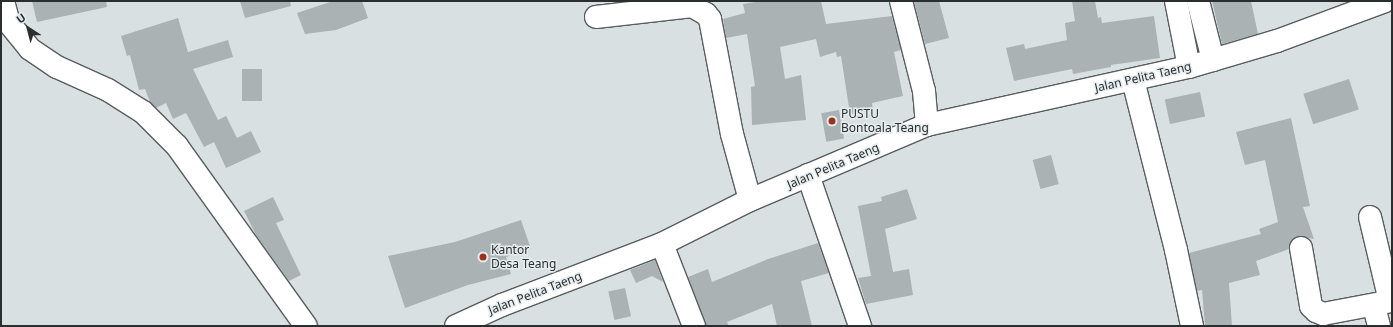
<!DOCTYPE html>
<html>
<head>
<meta charset="utf-8">
<style>
	body { margin:0 }
	#map { position:relative; width:1393px; height:327px; overflow:hidden; background:#d9e0e2; font-family:"Noto Sans",sans-serif }
	div>[style] { position:absolute }
	.building>* { inset:0; background:#abb2b4; transform-origin:0 0 }
	.roads { filter:drop-shadow(1px 0 #585d5f) drop-shadow(-1px 0 #585d5f) drop-shadow(0 1px #585d5f) drop-shadow(0 -1px #585d5f) }
	.minor>* { height:22px; margin:-11px; padding:0 11px; transform-origin:11px; border-radius:11px; background:#fff }
	.dots>* { width:11px; height:11px; translate:-50% -50%; box-sizing:border-box; border:2px solid #e6edef; border-radius:50% }
	span { translate:-50% -50%; white-space:nowrap; text-align:center; line-height:1.15; -webkit-text-stroke:3px #e6edef; paint-order:stroke }
	.street-label { font-size:12px; color:#2b2e2f }
	.poi-label { font-size:12px; color:#2b2e2f }
	.left { translate:0 -50%; text-align:left }
	.frame { position:absolute; inset:0; border:2px solid #2b2e2f; pointer-events:none }
	.north { position:absolute; left:8px; top:8px; width:40px; height:40px; -webkit-text-stroke:3px #e6edef; paint-order:stroke; rotate:324deg; font-size:11px; font-weight:700; line-height:16px; text-align:center; color:#2b2e2f }
	.north::after { content:''; display:block; margin:auto; width:14px; height:18px; background:#2b2e2f; clip-path:polygon(50% 0,100% 100%,50% 72%,0 100%) }
</style>
</head>
<body>
<div id="map">
	<div class="building">
		<i style="clip-path:polygon(32px 1px,106px 1px,107px 7px,37px 22px)"></i>
		<i style="clip-path:polygon(240px 1px,290px 1px,291px 6px,245px 18px)"></i>
		<i style="clip-path:polygon(333px 1px,362px 1px,368px 18px,336px 30px,305px 34px,297px 13px)"></i>
		<i style="clip-path:polygon(761px 1px,821px 1px,826px 24px,892px 16px,901px 50px,894px 52px,903px 96px,872px 103px,873px 111px,850px 114px,841px 56px,837px 57px,836px 52px,820px 57px,816px 39px,780px 47px,785px 79px,801px 75px,806px 120px,752px 125px,751px 87px,755px 86px,747px 34px,726px 38px,723px 19px,745px 13px,743px 4px)"></i>
		<i style="clip-path:polygon(914px 1px,939px 1px,949px 38px,925px 44px)"></i>
		<i style="clip-path:polygon(1072px 1px,1095px 1px,1098px 18px,1101px 17px,1102px 23px,1154px 16px,1160px 58px,1111px 65px,1111px 67px,1073px 74px,1072px 69px,1014px 81px,1006px 48px,1024px 44px,1025px 49px,1067px 40px,1065px 23px,1075px 21px)"></i>
		<i style="clip-path:polygon(1212px 1px,1251px 1px,1258px 34px,1222px 44px)"></i>
		<i style="clip-path:polygon(178px 18px,188px 52px,228px 40px,233px 57px,193px 69px,218px 120px,226px 116px,237px 138px,251px 131px,261px 152px,226px 168px,214px 142px,204px 147px,186px 113px,173px 119px,166px 103px,156px 108px,150px 102px,145px 89px,139px 90px,130px 55px,127px 56px,121px 36px)"></i>
		<i style="left:242px;top:69px;width:20px;height:32px"></i>
		<i style="left:1349px;top:79px;width:32px;height:48px;rotate:72deg"></i>
		<i style="left:1200px;top:92px;width:25px;height:36px;rotate:78deg"></i>
		<i style="left:839px;top:110px;width:29px;height:18px;rotate:80deg"></i>
		<i style="clip-path:polygon(1291px 118px,1310px 206px,1303px 207px,1314px 239px,1298px 236px,1293px 239px,1289px 249px,1256px 261px,1260px 275px,1229px 283px,1232px 326px,1205px 326px,1202px 290px,1197px 291px,1189px 253px,1261px 234px,1259px 229px,1278px 222px,1265px 160px,1245px 165px,1236px 132px)"></i>
		<i style="left:1051px;top:155px;width:30px;height:19px;rotate:75deg"></i>
		<i style="clip-path:polygon(907px 189px,917px 219px,885px 229px,893px 272px,909px 269px,913px 295px,866px 304px,858px 278px,871px 276px,858px 206px,882px 201px,881px 197px)"></i>
		<i style="clip-path:polygon(273px 197px,284px 220px,276px 223px,301px 275px,289px 281px,256px 235px,244px 211px)"></i>
		<i style="clip-path:polygon(521px 220px,531px 249px,506px 257px,511px 274px,468px 285px,405px 308px,388px 256px,455px 242px)"></i>
		<i style="clip-path:polygon(818px 243px,829px 273px,801px 281px,812px 326px,777px 326px,772px 304px,727px 322px,729px 326px,706px 326px,688px 277px,708px 269px,712px 282px,768px 259px)"></i>
		<i style="clip-path:polygon(655px 260px,663px 282px,652px 276px,636px 283px,630px 270px)"></i>
		<i style="left:625px;top:288px;width:29px;height:17px;rotate:78deg"></i>
	</div>
	<div class="roads">
		<div class="minor">
			<i style="left:3px;top:1px;width:23px;rotate:75deg"></i>
			<i style="left:9px;top:23px;width:33px;rotate:51deg"></i>
			<i style="left:30px;top:49px;width:32px;rotate:34deg"></i>
			<i style="left:57px;top:67px;width:56px;rotate:24.3deg"></i>
			<i style="left:108px;top:90px;width:41px;rotate:32.2deg"></i>
			<i style="left:143px;top:112px;width:48px;rotate:45deg"></i>
			<i style="left:177px;top:146px;width:221px;rotate:54.4deg"></i>
			<i style="left:901px;top:1px;width:93px;rotate:75.7deg"></i>
			<i style="left:924px;top:91px;width:34px;rotate:85deg"></i>
			<i style="left:1176px;top:1px;width:67px;rotate:78.9deg"></i>
			<i style="left:1198px;top:1px;width:61px;rotate:75.7deg"></i>
			<i style="left:596px;top:17px;width:97px;rotate:-6.5deg"></i>
			<i style="left:692px;top:6px;width:16px;rotate:30deg"></i>
			<i style="left:706px;top:14px;width:6px;rotate:51deg"></i>
			<i style="left:710px;top:19px;width:117px;rotate:79.2deg"></i>
			<i style="left:732px;top:134px;width:68px;rotate:74.7deg"></i>
			<i style="left:1133px;top:80px;width:175px;rotate:75.8deg"></i>
			<i style="left:1176px;top:250px;width:78px;rotate:78.1deg"></i>
			<i style="left:808px;top:175px;width:160px;rotate:71deg"></i>
			<i style="left:1370px;top:217px;width:86px;rotate:76.6deg"></i>
			<i style="left:662px;top:244px;width:88px;rotate:68.7deg"></i>
			<i style="left:1301px;top:248px;width:59px;rotate:80.2deg"></i>
			<i style="left:1311px;top:306px;width:7px;rotate:45deg"></i>
			<i style="left:1316px;top:311px;width:8px;rotate:23deg"></i>
			<i style="left:1323px;top:314px;width:70px;rotate:-10.7deg"></i>
			<i style="left:1374px;top:306px;width:21px;rotate:76deg"></i>
			<i style="left:456px;top:326px;width:51px;rotate:-24.5deg"></i>
			<i style="left:502px;top:305px;width:171px;rotate:-20.9deg"></i>
			<i style="left:662px;top:244px;width:98px;rotate:-26.6deg"></i>
			<i style="left:750px;top:200px;width:192px;rotate:-23deg"></i>
			<i style="left:927px;top:125px;width:268px;rotate:-12.5deg"></i>
			<i style="left:1189px;top:67px;width:92px;rotate:-16.5deg"></i>
			<i style="left:1277px;top:41px;width:115px;rotate:-20.3deg"></i>
		</div>
	</div>
	<div class="dots">
		<i style="left:832px;top:121px;background:#9a311b"></i>
		<i style="left:483px;top:257px;background:#9a311b"></i>
	</div>
	<div class="street-label">
		<span style="left:1143px;top:77px;rotate:-13deg">Jalan Pelita Taeng</span>
		<span style="left:833px;top:166px;rotate:-23deg">Jalan Pelita Taeng</span>
		<span style="left:535px;top:293px;rotate:-21deg">Jalan Pelita Taeng</span>
	</div>
	<div class="poi-label">
		<span class="left" style="left:841px;top:121px">PUSTU<br>Bontoala Teang</span>
		<span class="left" style="left:491px;top:257px">Kantor<br>Desa Teang</span>
	</div>
	<div class="frame"></div>
	<div class="north">U</div>
</div>
</body>
</html>
